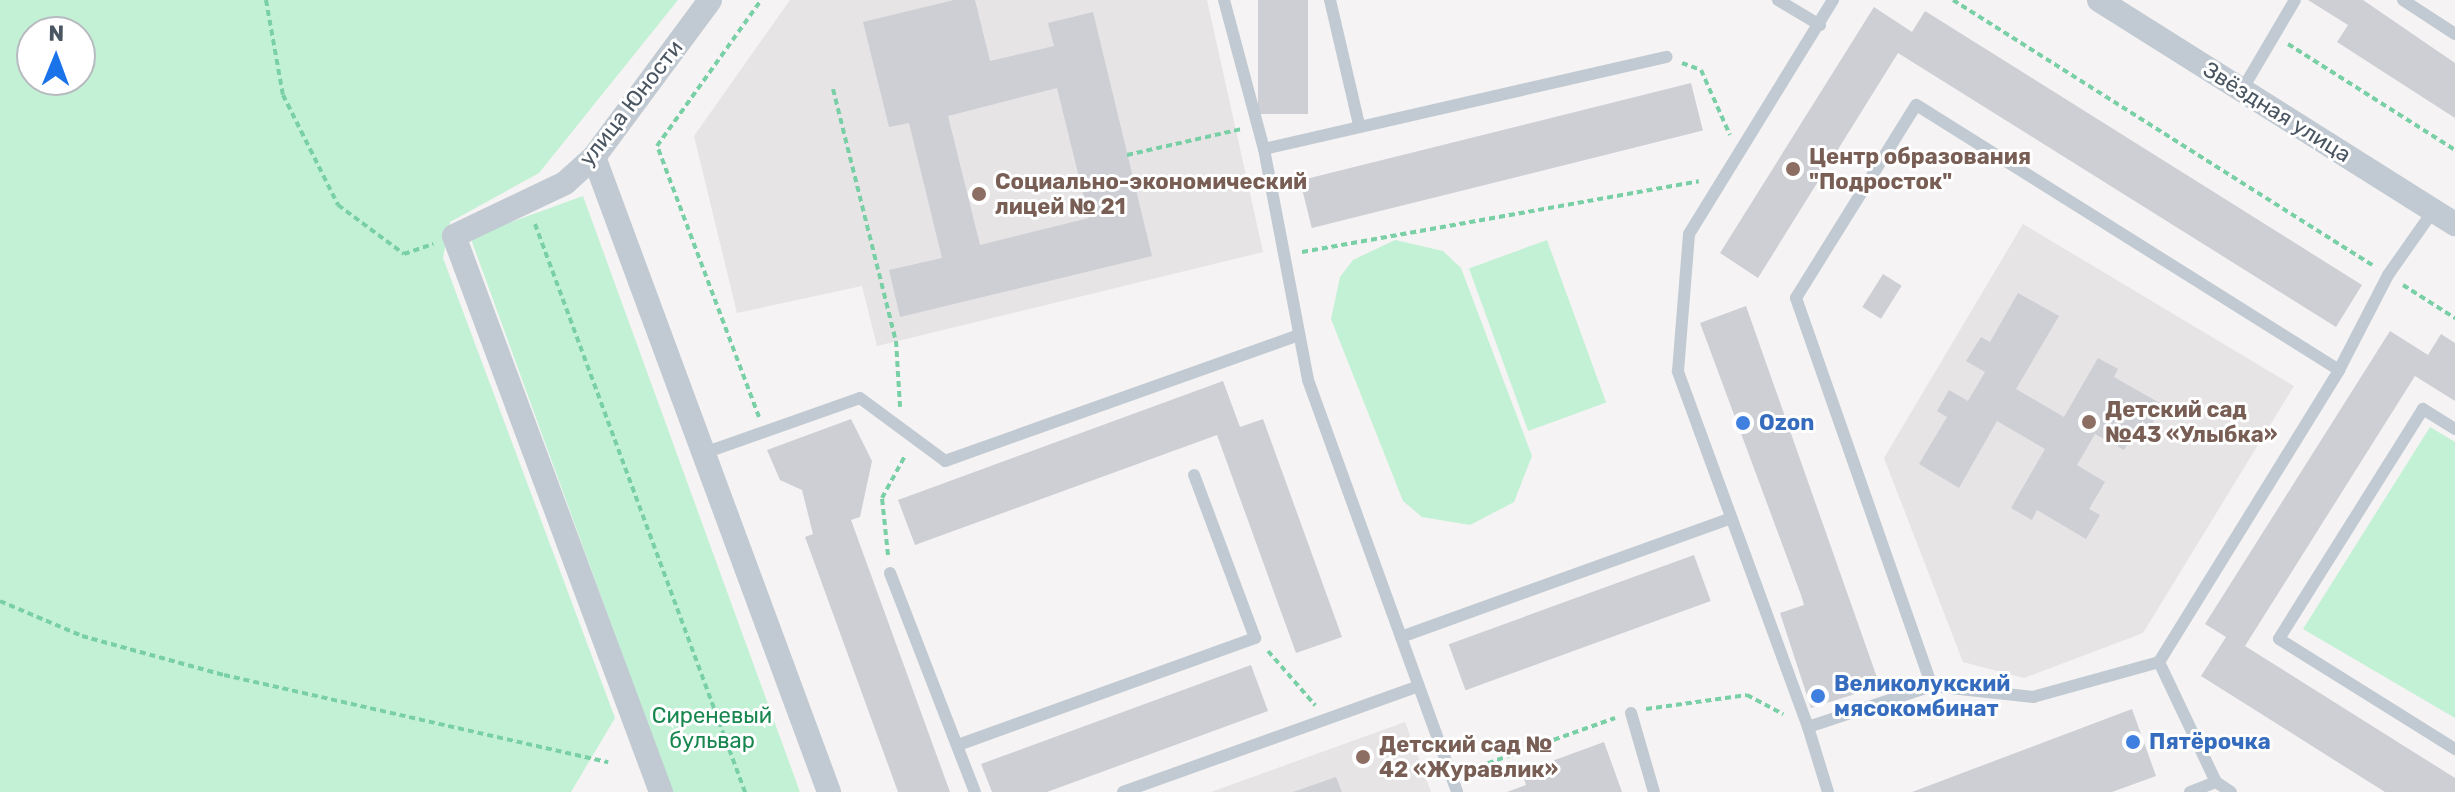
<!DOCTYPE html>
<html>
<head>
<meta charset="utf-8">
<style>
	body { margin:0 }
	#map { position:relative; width:2455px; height:792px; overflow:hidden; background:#f5f3f3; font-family:Rubik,sans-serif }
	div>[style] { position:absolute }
	.education>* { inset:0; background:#e6e4e5 }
	.green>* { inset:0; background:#c3f1d5; transform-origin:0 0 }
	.building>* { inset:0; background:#cdcfd5; transform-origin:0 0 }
	.path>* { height:4px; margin-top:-2px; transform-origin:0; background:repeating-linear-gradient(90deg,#7ad0a6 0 6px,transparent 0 10px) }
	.service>* { height:12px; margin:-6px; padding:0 6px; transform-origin:6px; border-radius:6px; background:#c1cad2 }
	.minor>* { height:24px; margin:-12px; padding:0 12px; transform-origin:12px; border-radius:12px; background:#c1cad2 }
	.dots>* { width:22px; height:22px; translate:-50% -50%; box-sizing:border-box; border:4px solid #fff; border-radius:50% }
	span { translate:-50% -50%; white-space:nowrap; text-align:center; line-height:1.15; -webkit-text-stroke:6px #fff; paint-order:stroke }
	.street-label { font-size:22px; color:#4a5661 }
	.education-label { font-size:22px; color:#785e54; font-weight:700 }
	.left { translate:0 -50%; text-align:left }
	.shop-label { font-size:22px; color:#366cbe; font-weight:700 }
	.park-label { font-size:22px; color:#17864f }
	.north { position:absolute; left:16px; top:16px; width:80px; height:80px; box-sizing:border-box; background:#fff; border:2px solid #b7bbc0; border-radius:50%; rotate:1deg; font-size:22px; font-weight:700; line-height:32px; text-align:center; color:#4a5661 }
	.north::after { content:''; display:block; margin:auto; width:28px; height:36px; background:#1a73e8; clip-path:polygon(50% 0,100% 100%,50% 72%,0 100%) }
</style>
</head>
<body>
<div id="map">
	<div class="education">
		<i style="clip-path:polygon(790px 0,1207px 0,1263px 252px,877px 346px,862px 286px,737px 313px,694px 136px)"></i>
		<i style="clip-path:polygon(2023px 224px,2294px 386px,2143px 633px,2024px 678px,1963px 662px,1884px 458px)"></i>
		<i style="clip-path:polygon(1405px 722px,1431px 792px,1211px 792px)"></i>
	</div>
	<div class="green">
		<i style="clip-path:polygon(evenodd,0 0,678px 0,539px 173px,450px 222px,443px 258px,615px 718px,571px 792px,0 792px,0 0,32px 32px,80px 32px,80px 80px,32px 80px,32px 32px)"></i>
		<i style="left:583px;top:196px;width:634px;height:120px;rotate:70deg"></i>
		<i style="clip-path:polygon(1395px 240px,1443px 251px,1461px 268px,1532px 456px,1514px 502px,1470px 525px,1422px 517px,1403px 501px,1331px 319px,1340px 277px,1353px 260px)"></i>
		<i style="left:1547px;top:240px;width:173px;height:83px;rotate:70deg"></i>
		<i style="clip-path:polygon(2430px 427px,2455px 442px,2455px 718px,2303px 629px)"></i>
	</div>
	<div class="building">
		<i style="clip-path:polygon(evenodd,954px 0,975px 0,990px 61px,1054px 46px,1048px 23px,1093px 12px,1152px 256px,900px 317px,889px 270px,942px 258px,909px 123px,889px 127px,863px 22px,954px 0,1057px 88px,1089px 218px,980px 245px,948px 116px,1057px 88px)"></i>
		<i style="left:1258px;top:0;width:50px;height:114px"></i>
		<i style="clip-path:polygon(2308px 0,2363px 0,2455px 63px,2455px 118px,2337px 42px,2348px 25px)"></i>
		<i style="clip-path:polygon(1874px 7px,1912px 32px,1925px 11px,2362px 285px,2336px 327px,1898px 53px,1758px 278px,1720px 253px)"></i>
		<i style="left:1691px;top:83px;width:49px;height:403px;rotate:76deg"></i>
		<i style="left:1883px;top:274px;width:22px;height:39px;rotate:32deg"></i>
		<i style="clip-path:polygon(2018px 293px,2059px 316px,2016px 389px,2064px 417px,2098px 358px,2118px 369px,2114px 377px,2163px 405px,2149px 429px,2139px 423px,2124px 450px,2095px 434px,2077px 465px,2105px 482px,2089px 509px,2100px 515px,2086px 539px,2037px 510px,2032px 520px,2011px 508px,2045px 449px,1997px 421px,1959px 488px,1919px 464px,1947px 417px,1937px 411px,1949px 390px,1968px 401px,1985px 372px,1966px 361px,1981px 337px,1990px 342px)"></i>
		<i style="clip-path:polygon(1746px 306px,1880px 686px,1811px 708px,1780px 613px,1804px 605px,1801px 595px,1700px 323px)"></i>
		<i style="clip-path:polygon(2390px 331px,2428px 355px,2441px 334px,2455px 343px,2455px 401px,2415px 376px,2245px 646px,2455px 778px,2455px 792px,2385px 792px,2201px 676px,2226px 637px,2205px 624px)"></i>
		<i style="clip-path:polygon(1223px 381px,1240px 427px,1263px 419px,1342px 637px,1296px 653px,1217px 435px,915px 545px,898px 500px)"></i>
		<i style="clip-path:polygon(851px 419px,872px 461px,860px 517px,851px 520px,950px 792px,898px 792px,805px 537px,813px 534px,802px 490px,780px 480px,767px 450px)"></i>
		<i style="left:1694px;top:555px;width:49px;height:261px;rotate:70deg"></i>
		<i style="clip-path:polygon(1251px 665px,1268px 711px,1047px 792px,992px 792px,981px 764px)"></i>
		<i style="clip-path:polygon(2132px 709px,2156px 776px,2112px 792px,1912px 792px)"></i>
		<i style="clip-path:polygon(1604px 742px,1622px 792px,1507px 792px,1526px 785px,1522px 772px)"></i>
		<i style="clip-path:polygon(1336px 777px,1342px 792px,1293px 792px)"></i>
	</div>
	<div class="path">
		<i style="left:266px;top:0;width:97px;rotate:79.9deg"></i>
		<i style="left:283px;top:95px;width:123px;rotate:63.4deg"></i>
		<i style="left:338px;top:205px;width:82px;rotate:36.6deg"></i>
		<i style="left:404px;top:254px;width:31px;rotate:-19deg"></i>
		<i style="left:1953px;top:0;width:496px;rotate:32.3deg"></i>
		<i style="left:2288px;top:44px;width:198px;rotate:32.4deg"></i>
		<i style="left:1682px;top:63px;width:20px;rotate:20deg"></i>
		<i style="left:1701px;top:70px;width:71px;rotate:66deg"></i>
		<i style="left:833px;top:89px;width:260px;rotate:76deg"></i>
		<i style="left:896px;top:341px;width:66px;rotate:86.5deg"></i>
		<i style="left:1127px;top:155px;width:117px;rotate:-12.8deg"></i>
		<i style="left:535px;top:224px;width:606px;rotate:69.71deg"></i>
		<i style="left:1302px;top:252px;width:403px;rotate:-10.1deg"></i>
		<i style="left:2403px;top:285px;width:62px;rotate:32.4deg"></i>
		<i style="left:759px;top:417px;width:290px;rotate:-110.6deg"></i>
		<i style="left:657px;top:146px;width:179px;rotate:-54.5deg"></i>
		<i style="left:888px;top:555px;width:57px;rotate:-96deg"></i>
		<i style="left:882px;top:498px;width:50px;rotate:-61.4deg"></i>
		<i style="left:0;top:601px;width:89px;rotate:23.1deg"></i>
		<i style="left:82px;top:636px;width:147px;rotate:15.4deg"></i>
		<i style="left:224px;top:675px;width:394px;rotate:12.8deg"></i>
		<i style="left:1268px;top:651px;width:72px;rotate:49deg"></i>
		<i style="left:1646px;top:709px;width:102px;rotate:-7.9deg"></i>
		<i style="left:1747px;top:695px;width:41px;rotate:27.8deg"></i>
		<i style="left:1469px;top:770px;width:155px;rotate:-19.6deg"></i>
	</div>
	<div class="service">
		<i style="left:1224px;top:0;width:154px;rotate:75deg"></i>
		<i style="left:1264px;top:149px;width:413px;rotate:-12.9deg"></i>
		<i style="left:1330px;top:0;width:128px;rotate:76.9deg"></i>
		<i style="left:1778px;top:0;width:49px;rotate:30.8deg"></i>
		<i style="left:2403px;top:0;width:62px;rotate:33.2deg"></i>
		<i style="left:2242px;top:90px;width:104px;rotate:-59.5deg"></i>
		<i style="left:1264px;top:149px;width:235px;rotate:79.2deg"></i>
		<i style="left:1308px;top:380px;width:438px;rotate:70.1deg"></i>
		<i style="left:2339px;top:370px;width:499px;rotate:-147.9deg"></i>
		<i style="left:1916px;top:105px;width:227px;rotate:121.9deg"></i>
		<i style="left:1796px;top:298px;width:411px;rotate:70.7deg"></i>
		<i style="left:1932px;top:686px;width:102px;rotate:6.2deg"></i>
		<i style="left:2033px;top:697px;width:131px;rotate:-15.5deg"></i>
		<i style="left:2159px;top:662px;width:343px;rotate:-58.3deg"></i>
		<i style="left:2339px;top:370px;width:107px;rotate:-62.7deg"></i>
		<i style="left:2388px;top:275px;width:78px;rotate:-54.9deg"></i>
		<i style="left:2455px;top:429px;width:38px;rotate:-148deg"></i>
		<i style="left:2423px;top:409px;width:271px;rotate:122.1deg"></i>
		<i style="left:2279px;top:639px;width:208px;rotate:32deg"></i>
		<i style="left:707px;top:452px;width:162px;rotate:-19.4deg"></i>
		<i style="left:860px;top:398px;width:106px;rotate:36.5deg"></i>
		<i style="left:945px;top:461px;width:376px;rotate:-19.6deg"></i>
		<i style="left:890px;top:573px;width:235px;rotate:68.8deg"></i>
		<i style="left:1401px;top:637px;width:351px;rotate:-19.8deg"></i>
		<i style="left:2159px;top:662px;width:133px;rotate:64.6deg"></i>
		<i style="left:1631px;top:713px;width:82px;rotate:73.8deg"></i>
		<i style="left:1808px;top:727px;width:379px;rotate:-110.1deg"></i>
		<i style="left:1678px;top:371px;width:137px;rotate:-85.4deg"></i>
		<i style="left:1689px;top:234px;width:275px;rotate:-58.4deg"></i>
		<i style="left:958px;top:745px;width:316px;rotate:-19.8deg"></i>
		<i style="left:1255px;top:638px;width:174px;rotate:-110.5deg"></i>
		<i style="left:1123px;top:792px;width:314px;rotate:-19.7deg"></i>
		<i style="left:1828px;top:792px;width:68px;rotate:-107.1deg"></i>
		<i style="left:1808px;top:727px;width:131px;rotate:-18.3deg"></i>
		<i style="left:2190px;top:792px;width:28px;rotate:-21deg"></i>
		<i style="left:2216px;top:782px;width:18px;rotate:34deg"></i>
	</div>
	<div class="minor">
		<i style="left:2099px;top:0;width:421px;rotate:32.2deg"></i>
		<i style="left:594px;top:157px;width:677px;rotate:69.69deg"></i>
		<i style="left:661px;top:792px;width:593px;rotate:-110.42deg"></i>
		<i style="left:454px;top:236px;width:123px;rotate:-25.5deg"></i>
		<i style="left:565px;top:183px;width:39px;rotate:-42deg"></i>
		<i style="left:594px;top:157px;width:195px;rotate:-53.5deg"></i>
	</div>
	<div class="dots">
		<i style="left:1793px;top:169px;background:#8d6e63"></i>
		<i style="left:979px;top:194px;background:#8d6e63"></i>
		<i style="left:2089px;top:422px;background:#8d6e63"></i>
		<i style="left:1743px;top:423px;background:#3f7fe0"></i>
		<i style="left:1818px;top:696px;background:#3f7fe0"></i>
		<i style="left:2133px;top:742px;background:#3f7fe0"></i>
		<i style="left:1363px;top:757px;background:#8d6e63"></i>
	</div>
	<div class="street-label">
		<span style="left:631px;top:103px;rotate:-52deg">улица Юности</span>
		<span style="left:2277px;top:112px;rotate:32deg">Звёздная улица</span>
	</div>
	<div class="education-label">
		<span class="left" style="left:1809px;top:169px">Центр образования<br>"Подросток"</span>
		<span class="left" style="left:995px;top:194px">Социально-экономический<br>лицей № 21</span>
		<span class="left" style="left:2105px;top:422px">Детский сад<br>№43 «Улыбка»</span>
		<span class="left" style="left:1379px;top:757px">Детский сад №<br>42 «Журавлик»</span>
	</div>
	<div class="shop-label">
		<span class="left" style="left:1759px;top:423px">Ozon</span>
		<span class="left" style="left:1834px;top:696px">Великолукский<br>мясокомбинат</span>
		<span class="left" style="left:2149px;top:742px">Пятёрочка</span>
	</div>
	<div class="park-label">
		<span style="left:712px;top:728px">Сиреневый<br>бульвар</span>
	</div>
	<div class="north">N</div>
</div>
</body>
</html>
